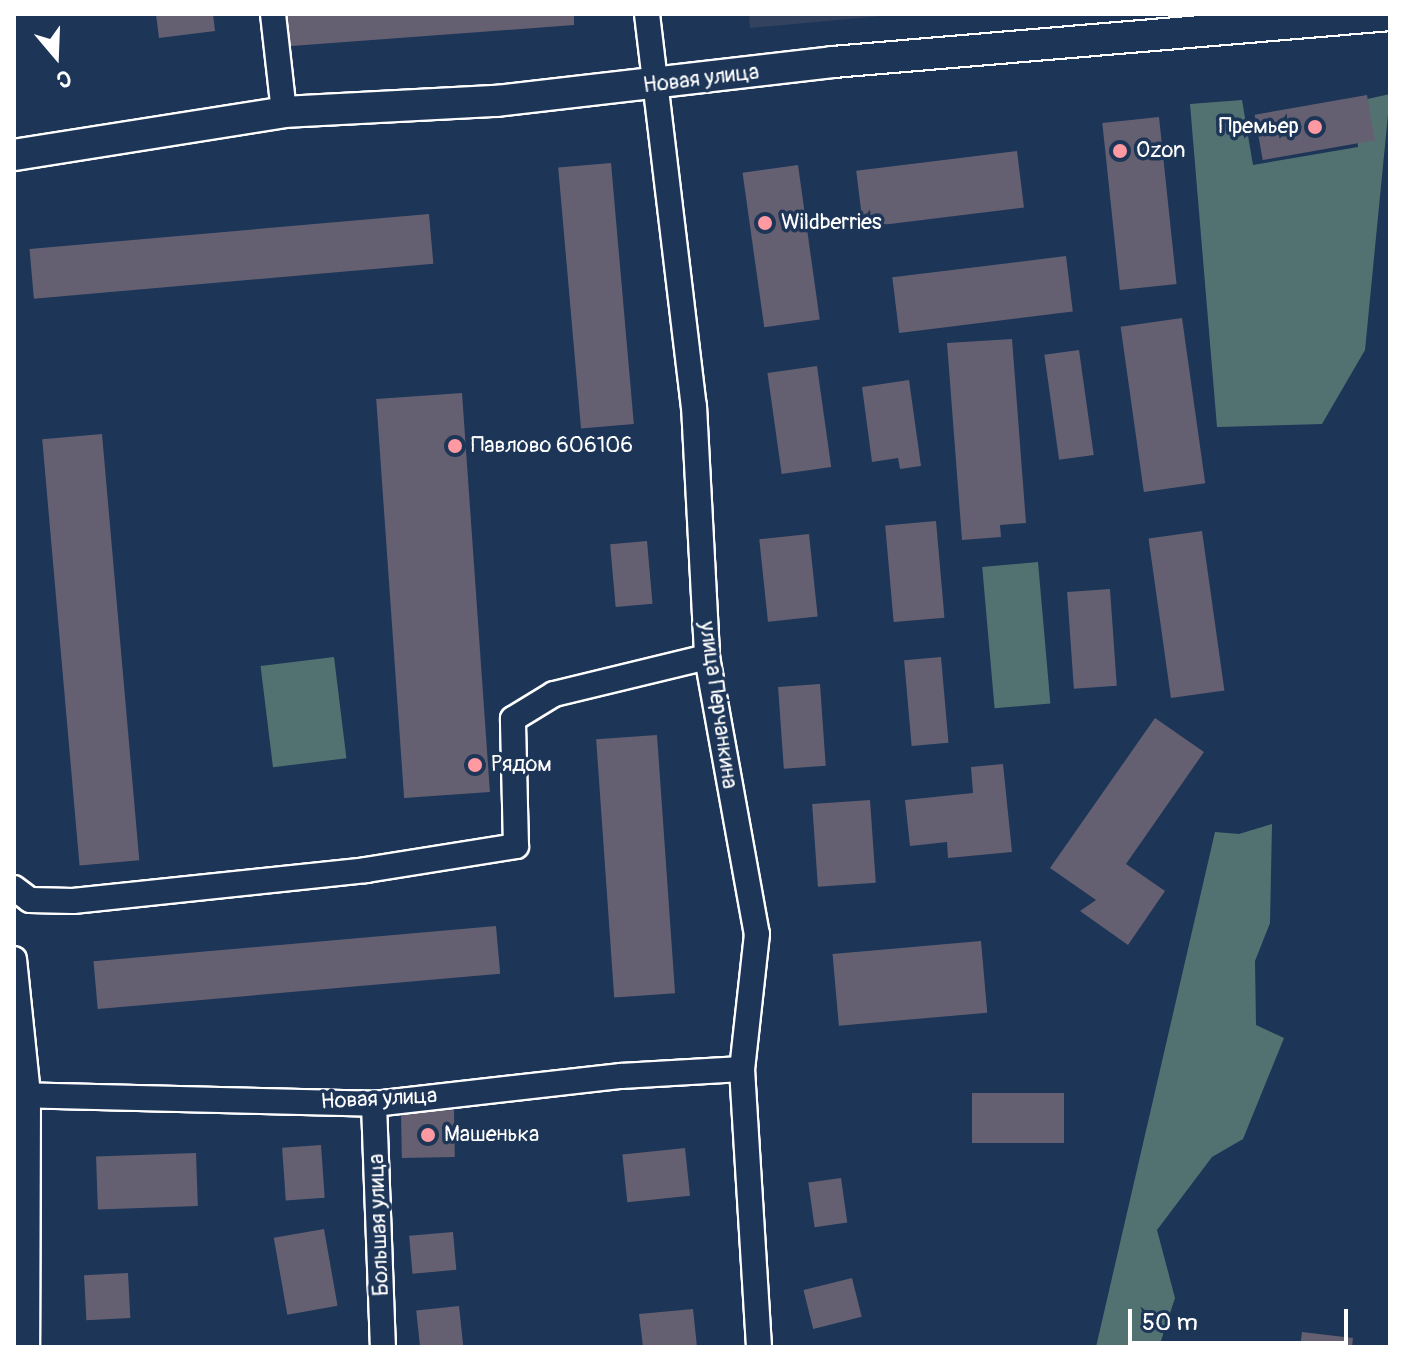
<!DOCTYPE html>
<html>
<head>
<meta charset="utf-8">
<style>
	body { margin:0 }
	#map { position:relative; width:1404px; height:1361px; overflow:hidden; background:#1d3557; font-family:Pangolin,sans-serif }
	div>[style] { position:absolute }
	.built>* { inset:0; background:#32425f }
	.green>* { inset:0; background:#527272; transform-origin:0 0 }
	.building>* { inset:0; background:#646072; transform-origin:0 0 }
	.roads { filter:drop-shadow(2px 0 #fff) drop-shadow(-2px 0 #fff) drop-shadow(0 2px #fff) drop-shadow(0 -2px #fff) }
	.minor>* { height:24px; margin:-12px; padding:0 12px; transform-origin:12px; border-radius:12px; background:#1d3557 }
	.tertiary>* { height:30px; margin:-15px; padding:0 15px; transform-origin:15px; border-radius:15px; background:#1d3557 }
	.dots>* { width:22px; height:22px; translate:-50% -50%; box-sizing:border-box; border:4px solid #1d3557; border-radius:50% }
	span { translate:-50% -50%; white-space:nowrap; text-align:center; line-height:1.15; -webkit-text-stroke:7px #1d3557; paint-order:stroke }
	.street-label { font-size:22px; color:#fff }
	.poi-label { font-size:22px; color:#fff }
	.right { translate:-100% -50%; text-align:right }
	.left { translate:0 -50%; text-align:left }
	.frame { position:absolute; inset:0; border:16px solid #fff; pointer-events:none }
	.north { position:absolute; left:16px; top:16px; width:80px; height:80px; -webkit-text-stroke:6px #1d3557; paint-order:stroke; rotate:161deg; font-size:22px; font-weight:700; line-height:32px; text-align:center; color:#fff }
	.north::after { content:''; display:block; margin:auto; width:28px; height:36px; background:#fff; clip-path:polygon(50% 0,100% 100%,50% 72%,0 100%) }
	.scale { position:absolute; left:1128px; top:1309px; width:220px; height:36px; box-sizing:border-box; border:4px solid #fff; border-top:0; padding-left:10px; font-size:24px; line-height:28px; white-space:nowrap; color:#fff; -webkit-text-stroke:6px #1d3557; paint-order:stroke }
</style>
</head>
<body>
<div id="map">
	<div class="built">
		<i style="clip-path:polygon(749px 14px,903px 14px,750px 28px)"></i>
	</div>
	<div class="green">
		<i style="clip-path:polygon(1390px 94px,1365px 350px,1322px 424px,1217px 427px,1190px 104px,1242px 100px,1253px 165px,1358px 147px,1354px 102px)"></i>
		<i style="left:1038px;top:562px;width:142px;height:56px;rotate:85deg"></i>
		<i style="left:334px;top:657px;width:102px;height:74px;rotate:83deg"></i>
		<i style="clip-path:polygon(1272px 824px,1270px 923px,1255px 961px,1256px 1025px,1284px 1038px,1243px 1139px,1212px 1157px,1157px 1230px,1175px 1298px,1159px 1347px,1096px 1347px,1215px 832px,1239px 834px)"></i>
	</div>
	<div class="building">
		<i style="clip-path:polygon(156px 14px,213px 14px,215px 31px,159px 38px)"></i>
		<i style="clip-path:polygon(275px 14px,574px 14px,574px 25px,278px 47px)"></i>
		<i style="left:1367px;top:95px;width:46px;height:114px;rotate:80deg"></i>
		<i style="left:1159px;top:117px;width:168px;height:57px;rotate:84deg"></i>
		<i style="left:1017px;top:151px;width:57px;height:162px;rotate:83deg"></i>
		<i style="left:611px;top:163px;width:262px;height:53px;rotate:85deg"></i>
		<i style="left:798px;top:165px;width:156px;height:56px;rotate:82deg"></i>
		<i style="left:429px;top:214px;width:50px;height:401px;rotate:85deg"></i>
		<i style="left:1066px;top:256px;width:56px;height:175px;rotate:83deg"></i>
		<i style="left:1182px;top:318px;width:167px;height:62px;rotate:82deg"></i>
		<i style="clip-path:polygon(1012px 339px,1026px 523px,1000px 525px,1001px 537px,962px 540px,947px 343px)"></i>
		<i style="left:1079px;top:350px;width:106px;height:35px;rotate:82deg"></i>
		<i style="left:817px;top:366px;width:102px;height:50px;rotate:82deg"></i>
		<i style="clip-path:polygon(909px 380px,921px 466px,900px 469px,898px 458px,872px 462px,862px 387px)"></i>
		<i style="left:462px;top:393px;width:400px;height:86px;rotate:86deg"></i>
		<i style="left:102px;top:434px;width:428px;height:60px;rotate:85deg"></i>
		<i style="left:936px;top:521px;width:97px;height:51px;rotate:85deg"></i>
		<i style="left:1202px;top:531px;width:161px;height:54px;rotate:82deg"></i>
		<i style="left:809px;top:534px;width:83px;height:50px;rotate:84deg"></i>
		<i style="left:647px;top:541px;width:63px;height:37px;rotate:85deg"></i>
		<i style="left:1110px;top:589px;width:97px;height:43px;rotate:86deg"></i>
		<i style="left:941px;top:657px;width:86px;height:37px;rotate:85deg"></i>
		<i style="left:820px;top:684px;width:82px;height:42px;rotate:86deg"></i>
		<i style="clip-path:polygon(1155px 718px,1204px 752px,1126px 864px,1165px 891px,1128px 945px,1080px 911px,1096px 900px,1050px 868px)"></i>
		<i style="left:657px;top:735px;width:259px;height:61px;rotate:86deg"></i>
		<i style="clip-path:polygon(1003px 764px,1012px 852px,948px 858px,947px 842px,910px 846px,905px 800px,973px 793px,971px 767px)"></i>
		<i style="left:870px;top:800px;width:83px;height:58px;rotate:86deg"></i>
		<i style="left:496px;top:926px;width:48px;height:404px;rotate:85deg"></i>
		<i style="left:981px;top:941px;width:72px;height:149px;rotate:85deg"></i>
		<i style="left:972px;top:1093px;width:92px;height:50px"></i>
		<i style="left:454px;top:1110px;width:47px;height:53px;rotate:89deg"></i>
		<i style="left:321px;top:1145px;width:53px;height:39px;rotate:86deg"></i>
		<i style="left:685px;top:1148px;width:48px;height:63px;rotate:84deg"></i>
		<i style="left:196px;top:1153px;width:53px;height:100px;rotate:88deg"></i>
		<i style="left:841px;top:1178px;width:45px;height:33px;rotate:82deg"></i>
		<i style="left:324px;top:1229px;width:78px;height:51px;rotate:80deg"></i>
		<i style="left:453px;top:1232px;width:38px;height:44px;rotate:85deg"></i>
		<i style="left:128px;top:1273px;width:45px;height:44px;rotate:87deg"></i>
		<i style="left:852px;top:1278px;width:40px;height:50px;rotate:76deg"></i>
		<i style="left:459px;top:1306px;width:41px;height:43px;rotate:84deg"></i>
		<i style="clip-path:polygon(693px 1309px,697px 1347px,643px 1347px,639px 1314px)"></i>
		<i style="clip-path:polygon(1302px 1332px,1353px 1338px,1352px 1347px,1300px 1347px)"></i>
	</div>
	<div class="roads">
		<div class="minor">
			<i style="left:273px;top:14px;width:99px;rotate:83.6deg"></i>
			<i style="left:647px;top:14px;width:395px;rotate:83.2deg"></i>
			<i style="left:694px;top:406px;width:251px;rotate:87deg"></i>
			<i style="left:707px;top:657px;width:281px;rotate:79.8deg"></i>
			<i style="left:757px;top:934px;width:136px;rotate:96.3deg"></i>
			<i style="left:742px;top:1069px;width:279px;rotate:86.5deg"></i>
			<i style="left:14px;top:888px;width:20px;rotate:37deg"></i>
			<i style="left:30px;top:900px;width:43px;rotate:1.3deg"></i>
			<i style="left:73px;top:901px;width:295px;rotate:-6deg"></i>
			<i style="left:366px;top:870px;width:152px;rotate:-9.1deg"></i>
			<i style="left:516px;top:846px;width:127px;rotate:-91.4deg"></i>
			<i style="left:513px;top:719px;width:48px;rotate:-31.4deg"></i>
			<i style="left:554px;top:694px;width:157px;rotate:-13.6deg"></i>
			<i style="left:14px;top:959px;width:137px;rotate:84.1deg"></i>
			<i style="left:28px;top:1095px;width:252px;rotate:90.2deg"></i>
			<i style="left:14px;top:1095px;width:360px;rotate:1.4deg"></i>
			<i style="left:374px;top:1104px;width:249px;rotate:-6.5deg"></i>
			<i style="left:621px;top:1076px;width:121px;rotate:-3.3deg"></i>
			<i style="left:374px;top:1104px;width:243px;rotate:87.9deg"></i>
		</div>
		<div class="tertiary">
			<i style="left:14px;top:155px;width:273px;rotate:-9deg"></i>
			<i style="left:284px;top:112px;width:213px;rotate:-3deg"></i>
			<i style="left:497px;top:101px;width:338px;rotate:-6.6deg"></i>
			<i style="left:833px;top:62px;width:559px;rotate:-4.82deg"></i>
		</div>
	</div>
	<div class="dots">
		<i style="left:1315px;top:127px;background:#ff9aa2"></i>
		<i style="left:1120px;top:151px;background:#ff9aa2"></i>
		<i style="left:765px;top:223px;background:#ff9aa2"></i>
		<i style="left:455px;top:446px;background:#ff9aa2"></i>
		<i style="left:475px;top:765px;background:#ff9aa2"></i>
		<i style="left:428px;top:1135px;background:#ff9aa2"></i>
	</div>
	<div class="street-label">
		<span style="left:701px;top:79px;rotate:-7deg">Новая улица</span>
		<span style="left:718px;top:705px;rotate:82deg">улица Перчанкина</span>
		<span style="left:379px;top:1099px;rotate:-3deg">Новая улица</span>
		<span style="left:379px;top:1225px;rotate:-92deg">Большая улица</span>
	</div>
	<div class="poi-label">
		<span class="right" style="left:1299px;top:127px">Премьер</span>
		<span class="left" style="left:1136px;top:151px">Ozon</span>
		<span class="left" style="left:781px;top:223px">Wildberries</span>
		<span class="left" style="left:471px;top:446px">Павлово 606106</span>
		<span class="left" style="left:491px;top:765px">Рядом</span>
		<span class="left" style="left:444px;top:1135px">Машенька</span>
	</div>
	<div class="frame"></div>
	<div class="north">С</div>
	<div class="scale">50 m</div>
</div>
</body>
</html>
